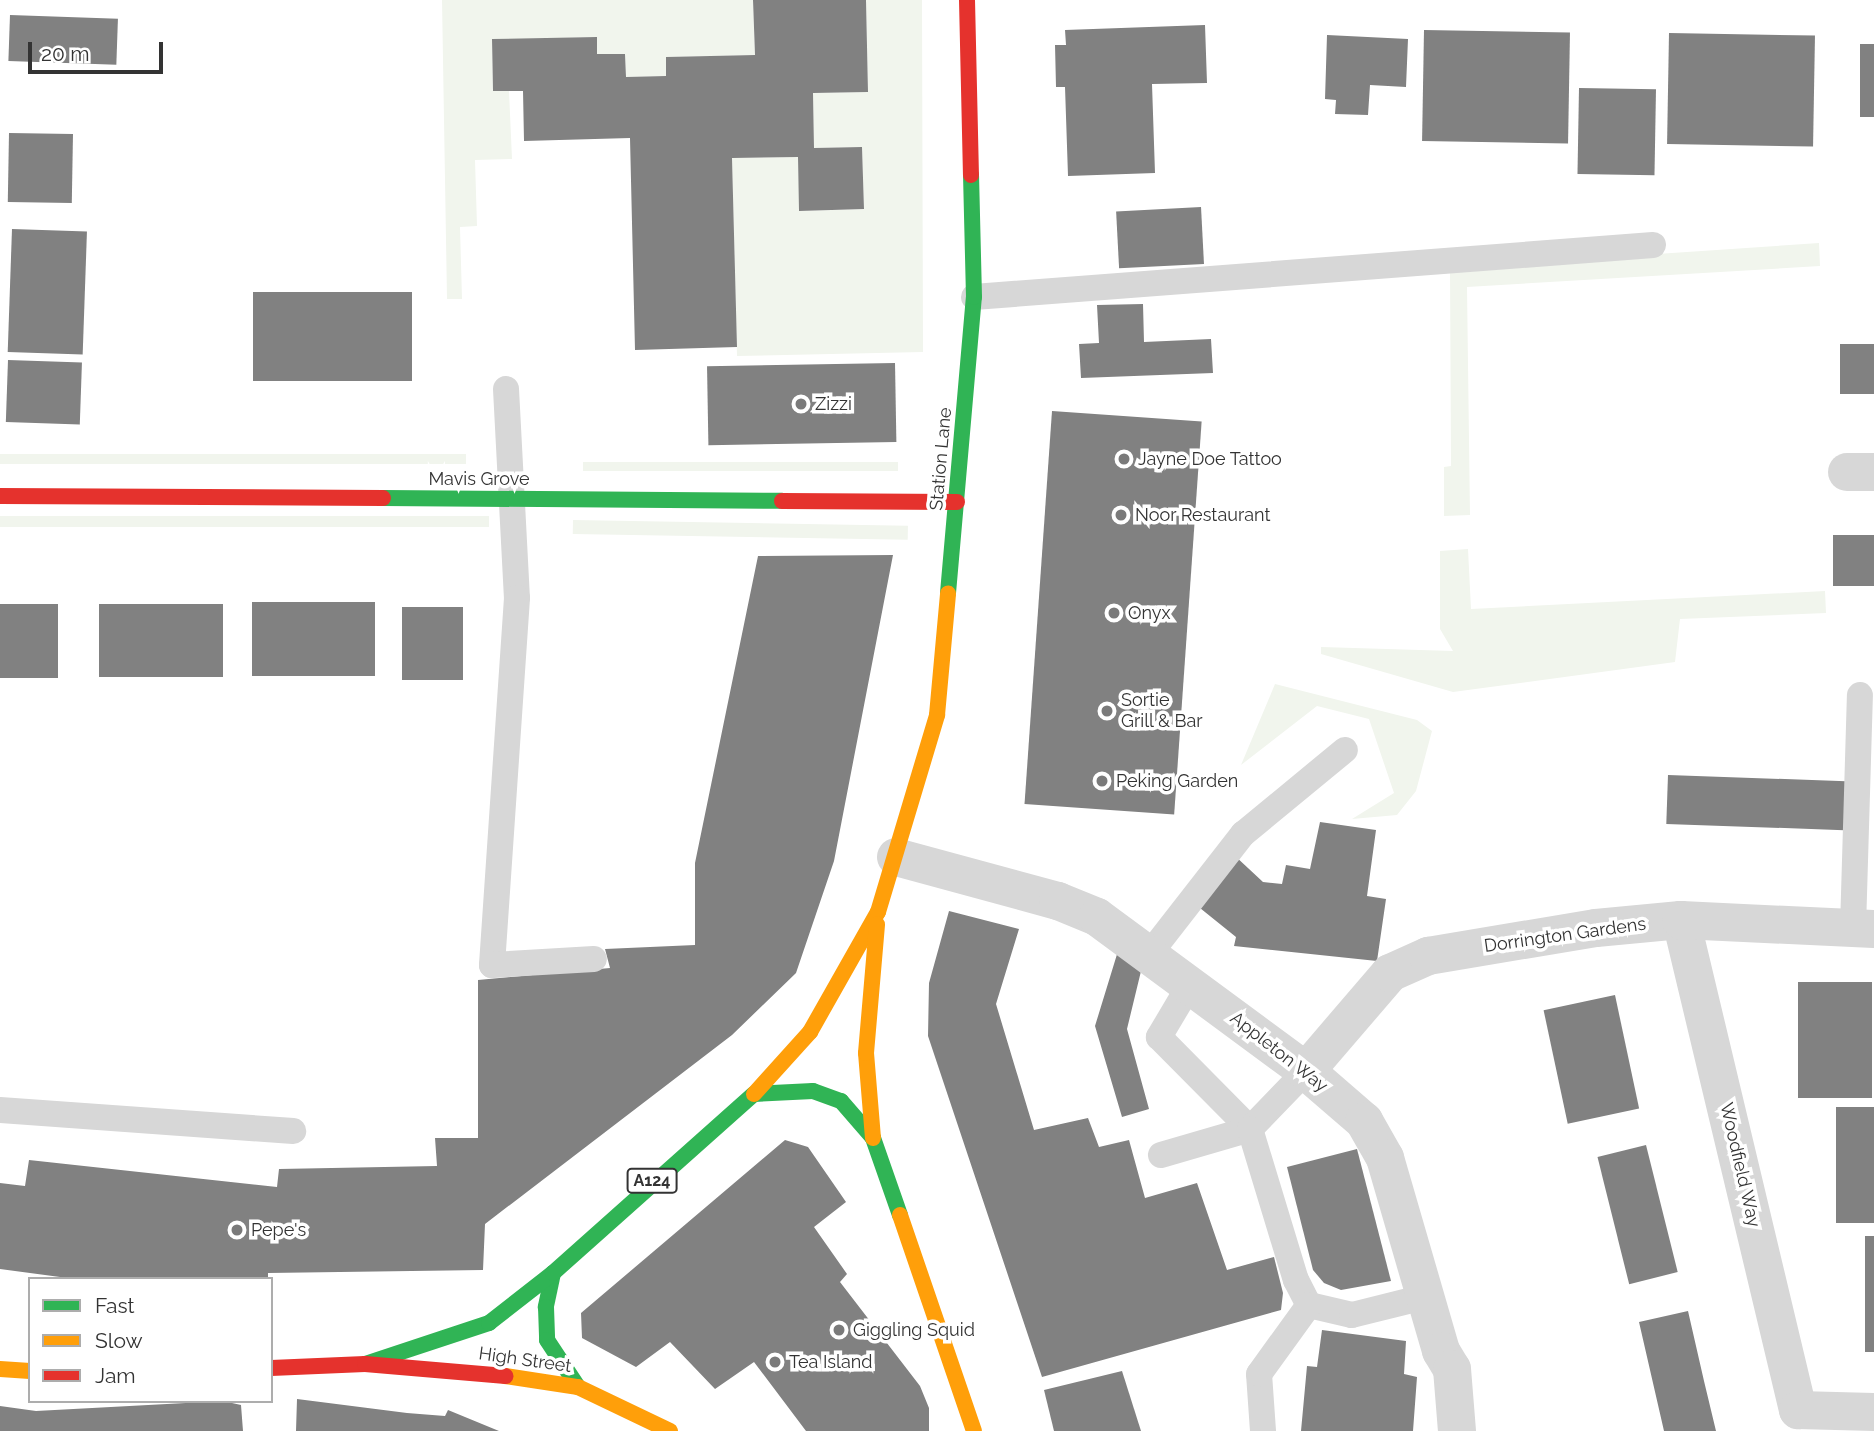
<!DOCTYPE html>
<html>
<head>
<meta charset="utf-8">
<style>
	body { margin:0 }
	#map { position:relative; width:1874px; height:1431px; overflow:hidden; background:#fff; font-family:Raleway,sans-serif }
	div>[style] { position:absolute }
	.green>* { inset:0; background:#f1f5ed; transform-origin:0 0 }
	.building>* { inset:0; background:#818181; transform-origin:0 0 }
	.lane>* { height:26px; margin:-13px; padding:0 13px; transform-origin:13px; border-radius:13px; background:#d7d7d7 }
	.street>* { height:38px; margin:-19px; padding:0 19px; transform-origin:19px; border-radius:19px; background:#d7d7d7 }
	.fast>* { height:16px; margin:-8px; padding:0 8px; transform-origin:8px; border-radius:8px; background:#30b455 }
	.slow>* { height:16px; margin:-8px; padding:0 8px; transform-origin:8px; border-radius:8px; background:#ff9f0a }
	.jam>* { height:16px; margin:-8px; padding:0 8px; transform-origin:8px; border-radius:8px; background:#e5322d }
	.dots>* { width:19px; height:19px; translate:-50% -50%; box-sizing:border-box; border:4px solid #fff; border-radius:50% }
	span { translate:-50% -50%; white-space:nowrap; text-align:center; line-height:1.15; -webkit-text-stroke:7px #fff; paint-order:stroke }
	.shield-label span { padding:2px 5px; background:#fff; border:2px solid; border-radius:5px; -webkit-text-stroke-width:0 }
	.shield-label { font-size:16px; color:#333; font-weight:700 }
	.poi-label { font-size:18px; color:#333 }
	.left { translate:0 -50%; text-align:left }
	.street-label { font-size:18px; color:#333 }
	.legend { position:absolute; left:28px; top:1277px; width:245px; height:126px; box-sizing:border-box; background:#fff; border:2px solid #adadad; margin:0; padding:9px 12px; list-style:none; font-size:21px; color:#333 }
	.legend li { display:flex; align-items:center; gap:14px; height:35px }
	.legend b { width:35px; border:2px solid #adadad }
	.scale { position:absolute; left:28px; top:42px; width:135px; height:32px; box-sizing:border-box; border:4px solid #333; border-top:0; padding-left:9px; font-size:21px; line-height:24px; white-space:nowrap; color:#333; -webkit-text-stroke:5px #fff; paint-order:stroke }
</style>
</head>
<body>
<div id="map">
	<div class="green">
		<i style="clip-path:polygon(442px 0,753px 0,755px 55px,667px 57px,666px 76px,626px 77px,625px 54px,597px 54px,596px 37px,492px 40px,493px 91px,509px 91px,512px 159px,475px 160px,477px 226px,460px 227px,462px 299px,447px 299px)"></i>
		<i style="clip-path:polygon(866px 0,922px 0,923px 352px,737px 356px,732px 158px,798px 157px,800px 211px,864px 209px,862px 147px,814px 148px,813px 93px,868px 92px)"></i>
		<i style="clip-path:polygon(1819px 243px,1820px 266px,1467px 287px,1470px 515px,1444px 516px,1444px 467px,1451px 466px,1450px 268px)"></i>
		<i style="left:0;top:454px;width:466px;height:10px"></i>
		<i style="left:583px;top:462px;width:315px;height:9px"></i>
		<i style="left:0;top:516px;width:489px;height:11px"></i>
		<i style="left:573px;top:520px;width:335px;height:14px;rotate:1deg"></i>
		<i style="clip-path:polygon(1468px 549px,1471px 609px,1825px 591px,1826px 613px,1680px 619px,1675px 662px,1453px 692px,1321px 654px,1321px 647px,1453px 651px,1440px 629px,1440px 551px)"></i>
		<i style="clip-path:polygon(1275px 684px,1417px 720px,1432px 731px,1416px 791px,1397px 815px,1352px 819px,1394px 793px,1369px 719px,1317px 706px,1241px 765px)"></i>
	</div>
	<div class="building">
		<i style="clip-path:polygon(753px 0,866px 0,868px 92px,813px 93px,814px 148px,862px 147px,864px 209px,799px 211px,798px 157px,732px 158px,737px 347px,635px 350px,630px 138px,524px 141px,523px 91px,493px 91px,492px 39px,597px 37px,597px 54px,625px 54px,626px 77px,666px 76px,666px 57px,755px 55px)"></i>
		<i style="left:10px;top:15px;width:108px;height:46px;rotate:2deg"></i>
		<i style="clip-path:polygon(1205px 25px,1207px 83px,1152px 84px,1155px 173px,1068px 176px,1065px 87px,1056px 87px,1055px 45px,1066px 45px,1065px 30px)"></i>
		<i style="left:1424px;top:30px;width:146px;height:111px;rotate:1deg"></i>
		<i style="left:1669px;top:33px;width:146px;height:111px;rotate:1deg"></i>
		<i style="clip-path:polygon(1327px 35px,1408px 39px,1406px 87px,1370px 85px,1368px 115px,1335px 114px,1336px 100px,1325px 99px)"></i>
		<i style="left:1860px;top:44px;width:14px;height:73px"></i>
		<i style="left:1579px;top:88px;width:77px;height:86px;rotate:1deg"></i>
		<i style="left:9px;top:133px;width:64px;height:69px;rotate:1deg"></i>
		<i style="left:1201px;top:207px;width:57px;height:85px;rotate:87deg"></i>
		<i style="left:12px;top:229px;width:75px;height:123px;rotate:2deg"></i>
		<i style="left:253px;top:292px;width:159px;height:89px"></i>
		<i style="clip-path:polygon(1143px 304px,1144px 342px,1211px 339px,1213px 373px,1081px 378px,1079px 344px,1099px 343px,1097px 305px)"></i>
		<i style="left:1874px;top:344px;width:50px;height:34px;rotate:90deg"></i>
		<i style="left:8px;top:360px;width:74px;height:62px;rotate:2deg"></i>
		<i style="left:895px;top:363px;width:79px;height:188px;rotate:89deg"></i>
		<i style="left:1052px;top:411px;width:150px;height:394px;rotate:4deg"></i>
		<i style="left:1874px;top:535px;width:51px;height:41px;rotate:90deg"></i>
		<i style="clip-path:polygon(893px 555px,834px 861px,796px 973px,732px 1035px,485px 1224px,483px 1270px,268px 1273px,268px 1279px,75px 1279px,0 1269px,0 1183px,25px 1186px,29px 1160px,277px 1187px,279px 1169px,437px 1166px,435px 1138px,478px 1138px,478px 980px,610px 968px,605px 949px,695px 945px,695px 863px,758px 556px)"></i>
		<i style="left:252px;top:602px;width:123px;height:74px"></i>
		<i style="left:0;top:604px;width:58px;height:74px"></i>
		<i style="left:99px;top:604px;width:124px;height:73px"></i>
		<i style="left:402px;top:607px;width:61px;height:73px"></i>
		<i style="left:1668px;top:775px;width:178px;height:49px;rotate:2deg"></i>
		<i style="clip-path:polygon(1320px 822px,1376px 830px,1367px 896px,1386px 899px,1377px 961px,1234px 946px,1236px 937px,1195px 904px,1234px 855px,1263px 882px,1282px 884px,1286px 865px,1310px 869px)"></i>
		<i style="clip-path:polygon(949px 911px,1019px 929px,996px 1004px,1034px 1130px,1088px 1118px,1099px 1147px,1129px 1140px,1145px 1198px,1197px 1183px,1227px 1270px,1274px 1257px,1283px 1293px,1281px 1310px,1042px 1377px,928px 1036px,929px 983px)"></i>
		<i style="clip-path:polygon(1118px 951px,1142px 967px,1127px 1029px,1149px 1109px,1122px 1117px,1095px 1026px)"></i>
		<i style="left:1798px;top:982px;width:74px;height:116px"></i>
		<i style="left:1615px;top:995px;width:116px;height:73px;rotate:78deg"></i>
		<i style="left:1836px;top:1107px;width:38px;height:116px"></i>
		<i style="clip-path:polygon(785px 1140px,808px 1147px,846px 1202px,814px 1227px,847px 1274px,840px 1282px,920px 1386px,929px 1408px,929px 1431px,806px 1431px,754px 1362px,715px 1389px,670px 1342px,636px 1367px,582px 1338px,581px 1313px)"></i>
		<i style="left:1646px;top:1145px;width:131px;height:50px;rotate:76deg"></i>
		<i style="clip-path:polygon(1357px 1149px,1391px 1281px,1341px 1290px,1324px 1283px,1313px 1270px,1287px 1167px)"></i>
		<i style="left:1865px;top:1236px;width:9px;height:116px"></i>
		<i style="clip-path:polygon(1688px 1311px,1704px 1381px,1716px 1431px,1664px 1431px,1639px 1322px)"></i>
		<i style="clip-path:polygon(1322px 1330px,1406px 1341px,1404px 1374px,1417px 1377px,1413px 1431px,1301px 1431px,1307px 1366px,1317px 1367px)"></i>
		<i style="clip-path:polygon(1122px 1371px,1141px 1431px,1054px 1431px,1044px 1390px)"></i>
		<i style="clip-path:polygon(297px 1399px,407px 1413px,445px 1416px,448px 1410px,499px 1431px,296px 1431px)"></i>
		<i style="clip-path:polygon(223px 1401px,241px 1405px,243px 1431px,0 1431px,0 1406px,36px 1411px)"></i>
	</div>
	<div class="lane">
		<i style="left:974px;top:297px;width:681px;rotate:-4.38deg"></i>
		<i style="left:506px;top:389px;width:209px;rotate:87deg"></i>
		<i style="left:517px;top:598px;width:368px;rotate:93.9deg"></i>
		<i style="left:492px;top:965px;width:102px;rotate:-3.4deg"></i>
		<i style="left:1853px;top:928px;width:233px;rotate:-88.3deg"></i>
		<i style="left:1151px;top:952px;width:150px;rotate:-52.1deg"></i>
		<i style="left:1243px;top:834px;width:132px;rotate:-39.5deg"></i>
		<i style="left:1191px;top:983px;width:63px;rotate:120.7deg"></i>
		<i style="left:1159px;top:1037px;width:129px;rotate:45.3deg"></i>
		<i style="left:1250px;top:1129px;width:81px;rotate:-46deg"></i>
		<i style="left:0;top:1110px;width:294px;rotate:4.1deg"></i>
		<i style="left:1161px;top:1155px;width:93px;rotate:-16.3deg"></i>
		<i style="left:1250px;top:1129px;width:158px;rotate:73.1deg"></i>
		<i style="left:1296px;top:1280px;width:28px;rotate:63deg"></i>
		<i style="left:1309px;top:1305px;width:44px;rotate:13.1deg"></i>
		<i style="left:1352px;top:1315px;width:75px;rotate:-13.9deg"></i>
		<i style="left:1263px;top:1431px;width:57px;rotate:-94deg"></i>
		<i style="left:1259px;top:1374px;width:85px;rotate:-54.1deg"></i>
	</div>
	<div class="street">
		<i style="left:1847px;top:472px;width:27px"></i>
		<i style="left:896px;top:857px;width:168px;rotate:15.2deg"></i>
		<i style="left:1058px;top:901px;width:42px;rotate:22.3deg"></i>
		<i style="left:1097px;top:917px;width:260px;rotate:36.4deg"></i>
		<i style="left:1306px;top:1071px;width:77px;rotate:40.8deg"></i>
		<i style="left:1364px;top:1121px;width:43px;rotate:60.4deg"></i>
		<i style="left:1385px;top:1158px;width:201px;rotate:73.8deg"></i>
		<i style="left:1441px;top:1351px;width:21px;rotate:59deg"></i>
		<i style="left:1452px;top:1369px;width:62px;rotate:85.4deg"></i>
		<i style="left:1681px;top:920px;width:504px;rotate:76.57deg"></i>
		<i style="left:1798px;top:1410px;width:76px;rotate:1.5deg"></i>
		<i style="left:1306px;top:1071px;width:129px;rotate:-49.4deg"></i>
		<i style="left:1390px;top:973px;width:42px;rotate:-24.1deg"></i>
		<i style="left:1428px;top:956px;width:170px;rotate:-9.5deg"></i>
		<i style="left:1596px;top:928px;width:85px;rotate:-5.4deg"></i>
		<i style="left:1681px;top:920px;width:193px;rotate:2.7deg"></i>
	</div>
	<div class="fast">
		<i style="left:383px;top:498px;width:399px;rotate:0.4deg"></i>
		<i style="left:948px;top:593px;width:297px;rotate:-85deg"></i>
		<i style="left:974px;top:297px;width:122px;rotate:-91.4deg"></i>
		<i style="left:553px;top:1273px;width:35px;rotate:102deg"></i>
		<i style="left:546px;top:1307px;width:33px;rotate:88deg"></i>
		<i style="left:547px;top:1340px;width:56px;rotate:56.6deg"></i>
		<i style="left:365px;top:1364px;width:131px;rotate:-18.3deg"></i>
		<i style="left:489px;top:1323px;width:81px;rotate:-38deg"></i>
		<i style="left:553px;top:1273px;width:269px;rotate:-41.7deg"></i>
		<i style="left:754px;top:1094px;width:59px;rotate:-2.9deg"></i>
		<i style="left:813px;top:1091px;width:30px;rotate:20deg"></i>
		<i style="left:841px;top:1101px;width:49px;rotate:49.1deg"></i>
		<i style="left:873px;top:1138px;width:82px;rotate:70.7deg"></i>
	</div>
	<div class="slow">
		<i style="left:754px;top:1094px;width:84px;rotate:-47.9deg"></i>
		<i style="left:810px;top:1032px;width:138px;rotate:-60.5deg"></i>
		<i style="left:878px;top:912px;width:206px;rotate:-73.3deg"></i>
		<i style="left:937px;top:715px;width:122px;rotate:-84.8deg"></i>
		<i style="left:873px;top:1138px;width:85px;rotate:-94.7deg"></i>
		<i style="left:866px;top:1053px;width:129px;rotate:-85.1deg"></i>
		<i style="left:900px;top:1215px;width:228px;rotate:71.1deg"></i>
		<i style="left:0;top:1369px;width:30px;rotate:4deg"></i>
		<i style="left:505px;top:1376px;width:74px;rotate:8.6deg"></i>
		<i style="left:578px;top:1387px;width:102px;rotate:25.6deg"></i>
	</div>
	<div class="jam">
		<i style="left:967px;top:0;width:175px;rotate:88.7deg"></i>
		<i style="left:0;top:496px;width:383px;rotate:0.3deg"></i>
		<i style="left:782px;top:501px;width:175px;rotate:0.3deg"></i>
		<i style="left:271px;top:1368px;width:94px;rotate:-2.4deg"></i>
		<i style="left:365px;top:1364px;width:141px;rotate:4.9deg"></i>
	</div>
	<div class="dots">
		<i style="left:801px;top:404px;background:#7a7a7a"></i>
		<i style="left:1124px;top:459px;background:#7a7a7a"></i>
		<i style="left:1121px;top:515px;background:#7a7a7a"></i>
		<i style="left:1114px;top:613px;background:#7a7a7a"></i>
		<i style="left:1107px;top:711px;background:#7a7a7a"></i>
		<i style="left:1102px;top:781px;background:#7a7a7a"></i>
		<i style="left:237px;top:1230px;background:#7a7a7a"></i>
		<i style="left:839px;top:1330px;background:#7a7a7a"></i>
		<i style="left:775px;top:1362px;background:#7a7a7a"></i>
	</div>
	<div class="shield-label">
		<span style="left:652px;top:1181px">A124</span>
	</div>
	<div class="poi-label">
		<span class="left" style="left:815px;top:404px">Zizzi</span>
		<span class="left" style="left:1138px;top:459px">Jayne Doe Tattoo</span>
		<span class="left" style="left:1135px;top:515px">Noor Restaurant</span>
		<span class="left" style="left:1128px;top:613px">Onyx</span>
		<span class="left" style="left:1121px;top:711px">Sortie<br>Grill &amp; Bar</span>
		<span class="left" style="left:1116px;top:781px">Peking Garden</span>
		<span class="left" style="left:251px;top:1230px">Pepe's</span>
		<span class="left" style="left:853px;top:1330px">Giggling Squid</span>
		<span class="left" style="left:789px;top:1362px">Tea Island</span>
	</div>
	<div class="street-label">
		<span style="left:941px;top:459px;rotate:-85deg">Station Lane</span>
		<span style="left:479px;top:479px">Mavis Grove</span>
		<span style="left:1565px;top:935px;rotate:-8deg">Dorrington Gardens</span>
		<span style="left:1279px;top:1052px;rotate:38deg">Appleton Way</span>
		<span style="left:1740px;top:1165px;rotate:77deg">Woodfield Way</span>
		<span style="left:525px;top:1360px;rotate:8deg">High Street</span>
	</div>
	<ul class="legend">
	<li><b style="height:9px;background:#30b455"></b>Fast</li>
	<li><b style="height:9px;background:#ff9f0a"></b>Slow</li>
	<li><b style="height:9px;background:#e5322d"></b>Jam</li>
	</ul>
	<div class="scale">20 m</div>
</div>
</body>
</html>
